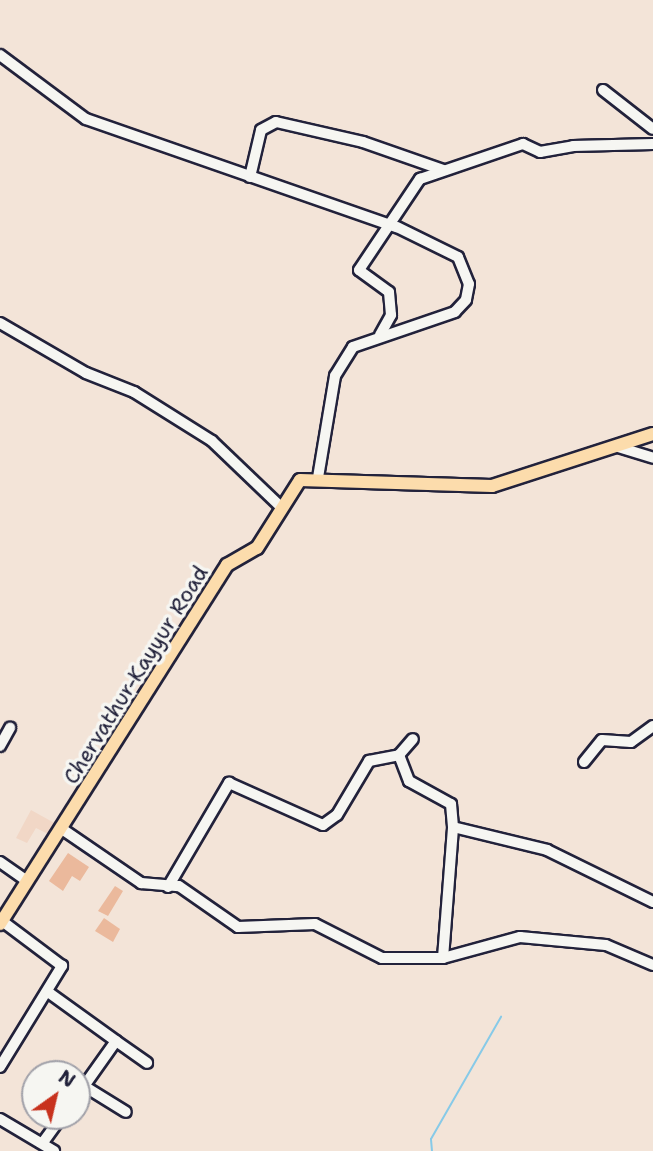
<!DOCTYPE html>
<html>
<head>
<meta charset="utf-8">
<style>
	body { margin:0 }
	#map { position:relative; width:653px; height:1151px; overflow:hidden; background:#f3e4d8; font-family:"Shantell Sans",sans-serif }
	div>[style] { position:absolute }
	.built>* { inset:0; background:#f1d7c6 }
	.stream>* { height:2px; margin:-1px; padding:0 1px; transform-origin:1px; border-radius:1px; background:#87cae8 }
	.building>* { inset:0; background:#ebb99c }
	.roads { filter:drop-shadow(2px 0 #22223b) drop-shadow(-2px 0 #22223b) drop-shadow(0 2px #22223b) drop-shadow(0 -2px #22223b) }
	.minor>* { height:10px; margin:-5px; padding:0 5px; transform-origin:5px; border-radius:5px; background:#f6f6f2 }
	.major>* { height:12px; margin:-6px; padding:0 6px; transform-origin:6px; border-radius:6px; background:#fcdcac }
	span { translate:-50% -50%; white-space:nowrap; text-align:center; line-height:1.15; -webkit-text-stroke:7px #f6f6f2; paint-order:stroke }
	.street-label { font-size:21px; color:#22223b }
	.north { position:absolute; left:21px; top:1060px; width:70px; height:70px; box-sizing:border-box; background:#f6f6f2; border:2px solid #a1a1a9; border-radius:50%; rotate:34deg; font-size:19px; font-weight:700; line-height:28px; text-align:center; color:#22223b }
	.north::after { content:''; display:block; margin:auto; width:24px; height:32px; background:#c8321e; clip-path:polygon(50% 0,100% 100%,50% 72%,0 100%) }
</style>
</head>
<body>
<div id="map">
	<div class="built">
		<i style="clip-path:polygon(31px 810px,58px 825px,52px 836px,36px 828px,27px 843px,16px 838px)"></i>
	</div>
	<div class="stream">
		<i style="left:432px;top:1151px;width:12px;rotate:-95deg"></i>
		<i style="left:431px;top:1139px;width:141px;rotate:-60.2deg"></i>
	</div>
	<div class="building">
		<i style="clip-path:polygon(68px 853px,89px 867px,80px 881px,72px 876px,63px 891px,49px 881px)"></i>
		<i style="clip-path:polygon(115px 886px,123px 891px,108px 916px,98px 911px)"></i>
		<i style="clip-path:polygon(104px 918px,120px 929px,113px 942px,95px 931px)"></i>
	</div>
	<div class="roads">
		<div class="minor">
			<i style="left:0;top:55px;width:107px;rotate:36.7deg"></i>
			<i style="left:86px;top:119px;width:329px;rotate:19.2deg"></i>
			<i style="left:397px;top:227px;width:68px;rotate:26.2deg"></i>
			<i style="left:458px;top:257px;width:29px;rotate:68deg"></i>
			<i style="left:469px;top:284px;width:16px;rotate:101deg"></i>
			<i style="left:466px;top:300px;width:16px;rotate:133deg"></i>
			<i style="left:455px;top:312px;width:108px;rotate:161.1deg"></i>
			<i style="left:353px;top:347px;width:34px;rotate:122deg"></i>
			<i style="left:335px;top:376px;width:103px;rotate:99.5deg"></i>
			<i style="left:603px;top:90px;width:63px;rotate:38deg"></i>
			<i style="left:250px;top:177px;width:48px;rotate:-76.8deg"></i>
			<i style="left:261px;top:130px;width:17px;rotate:-28deg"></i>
			<i style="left:276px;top:122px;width:89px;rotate:12.9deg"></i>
			<i style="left:363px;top:142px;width:85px;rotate:19.3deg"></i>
			<i style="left:0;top:323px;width:99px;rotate:30.2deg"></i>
			<i style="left:86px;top:373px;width:52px;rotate:21.6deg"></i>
			<i style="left:134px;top:392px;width:92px;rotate:32.1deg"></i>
			<i style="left:212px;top:441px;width:97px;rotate:43.7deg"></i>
			<i style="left:380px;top:335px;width:23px;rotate:-61deg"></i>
			<i style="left:391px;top:315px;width:23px;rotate:-95deg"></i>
			<i style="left:389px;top:292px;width:37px;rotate:-144deg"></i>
			<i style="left:359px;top:270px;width:110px;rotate:-56.2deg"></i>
			<i style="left:420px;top:179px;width:109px;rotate:-18.8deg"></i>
			<i style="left:523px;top:144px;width:19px;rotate:25deg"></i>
			<i style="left:540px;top:152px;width:34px;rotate:-10deg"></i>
			<i style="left:573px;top:146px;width:80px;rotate:-1.4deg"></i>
			<i style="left:618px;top:447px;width:37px;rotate:17deg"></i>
			<i style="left:0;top:746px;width:21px;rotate:-61deg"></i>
			<i style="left:399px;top:755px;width:28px;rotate:69deg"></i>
			<i style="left:409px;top:781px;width:48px;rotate:28.7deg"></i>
			<i style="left:451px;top:804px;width:23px;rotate:85deg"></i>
			<i style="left:584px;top:762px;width:28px;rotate:-51deg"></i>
			<i style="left:602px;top:740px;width:29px;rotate:4deg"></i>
			<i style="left:631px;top:742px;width:27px;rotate:-36deg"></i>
			<i style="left:62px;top:829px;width:96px;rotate:34.4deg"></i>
			<i style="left:141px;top:883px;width:38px;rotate:5deg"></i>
			<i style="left:179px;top:886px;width:72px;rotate:34.8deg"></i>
			<i style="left:238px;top:927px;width:77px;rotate:-2.2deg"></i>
			<i style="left:315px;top:924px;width:75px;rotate:26.9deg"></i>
			<i style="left:382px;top:958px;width:61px"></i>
			<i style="left:443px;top:958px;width:80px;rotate:-15.3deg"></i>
			<i style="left:520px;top:937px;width:86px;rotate:5.3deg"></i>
			<i style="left:606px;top:945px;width:51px;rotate:23.1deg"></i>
			<i style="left:0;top:862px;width:32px;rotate:35deg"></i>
			<i style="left:168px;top:887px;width:121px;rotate:-59.6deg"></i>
			<i style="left:229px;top:783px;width:103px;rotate:24.1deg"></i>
			<i style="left:323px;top:825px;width:17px;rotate:-36deg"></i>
			<i style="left:337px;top:815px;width:63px;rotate:-59.3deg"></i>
			<i style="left:369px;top:761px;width:31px;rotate:-11deg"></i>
			<i style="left:399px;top:755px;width:21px;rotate:-49deg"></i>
			<i style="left:443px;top:958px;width:131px;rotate:-85.6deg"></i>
			<i style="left:453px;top:827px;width:97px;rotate:13.7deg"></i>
			<i style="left:547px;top:850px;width:118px;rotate:26.1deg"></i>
			<i style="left:48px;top:992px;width:84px;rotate:35.8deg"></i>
			<i style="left:0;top:1067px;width:119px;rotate:-58.5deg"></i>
			<i style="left:62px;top:966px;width:75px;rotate:-143.1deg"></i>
			<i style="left:84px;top:1086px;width:55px;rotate:-54.6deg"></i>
			<i style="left:116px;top:1041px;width:38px;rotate:35deg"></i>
			<i style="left:77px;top:1095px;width:11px;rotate:-52deg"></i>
			<i style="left:84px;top:1086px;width:49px;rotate:31.8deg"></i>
			<i style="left:0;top:1119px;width:63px;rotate:30.7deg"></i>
			<i style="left:44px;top:1141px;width:31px;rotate:-54deg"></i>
		</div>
		<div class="major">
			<i style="left:0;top:924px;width:425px;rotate:-57.7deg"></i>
			<i style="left:227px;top:565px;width:34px;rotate:-30deg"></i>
			<i style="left:257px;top:548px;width:80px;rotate:-57.7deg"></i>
			<i style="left:300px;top:480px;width:192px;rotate:1.8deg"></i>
			<i style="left:492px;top:486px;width:169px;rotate:-17.9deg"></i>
		</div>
	</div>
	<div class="street-label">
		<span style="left:136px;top:675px;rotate:-58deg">Chervathur-Kayyur Road</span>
	</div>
	<div class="north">N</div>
</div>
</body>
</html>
